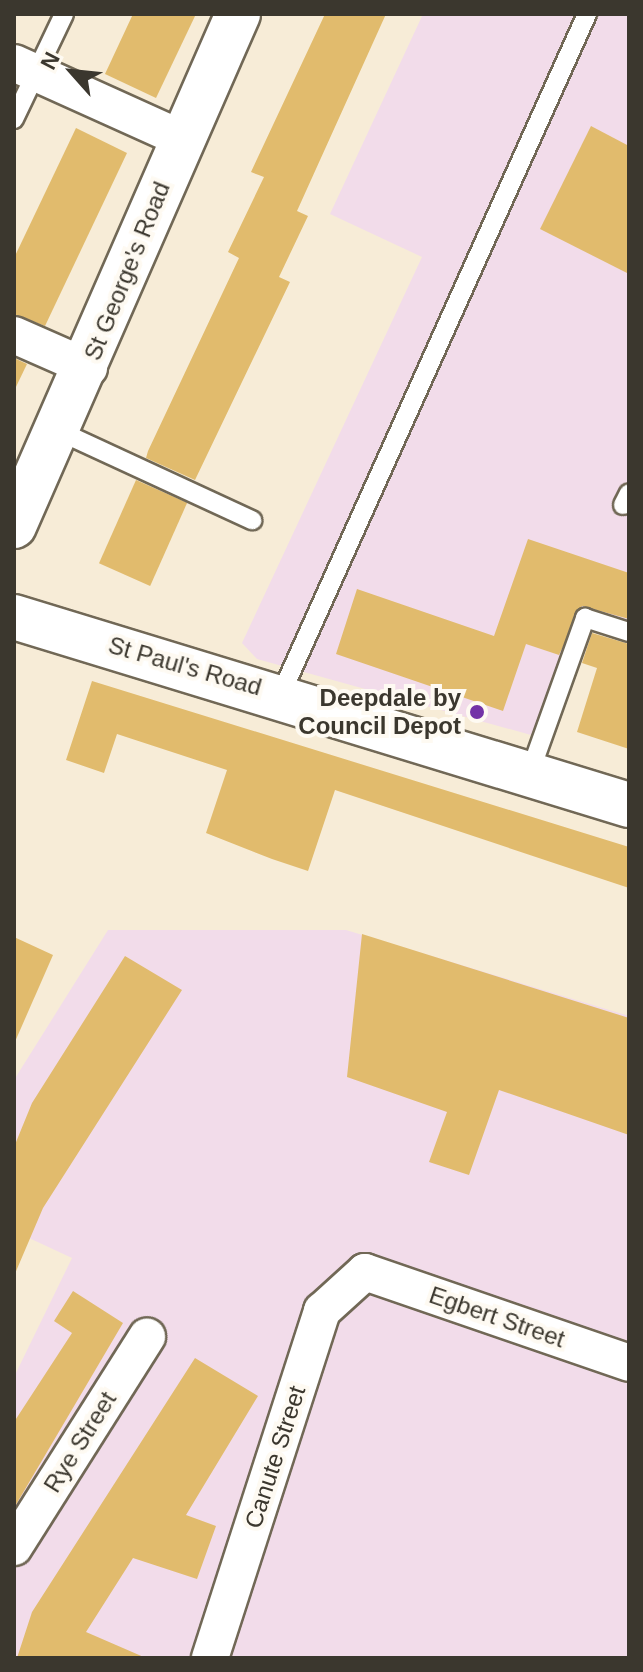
<!DOCTYPE html>
<html>
<head>
<meta charset="utf-8">
<style>
	body { margin:0 }
	#map { position:relative; width:643px; height:1672px; overflow:hidden; background:#f7ecd7; font-family:Helvetica,sans-serif }
	div>[style] { position:absolute }
	.industrial>* { inset:0; background:#f2dcea }
	.building>* { inset:0; background:#e1bb6d; transform-origin:0 0 }
	.roads { filter:drop-shadow(2px 0 #716856) drop-shadow(-2px 0 #716856) drop-shadow(0 2px #716856) drop-shadow(0 -2px #716856) }
	.lane>* { height:18px; margin:-9px; padding:0 9px; transform-origin:9px; border-radius:9px; background:#fff }
	.street>* { height:36px; margin:-18px; padding:0 18px; transform-origin:18px; border-radius:18px; background:#fff }
	.secondary>* { height:44px; margin:-22px; padding:0 22px; transform-origin:22px; border-radius:22px; background:#fff }
	.dots>* { width:22px; height:22px; translate:-50% -50%; box-sizing:border-box; border:4px solid #fefaf2; border-radius:50% }
	span { translate:-50% -50%; white-space:nowrap; text-align:center; line-height:1.15; -webkit-text-stroke:8px #fefaf2; paint-order:stroke }
	.street-label { font-size:24px; color:#3b372e }
	.poi-label { font-size:24px; color:#3b372e; font-weight:700 }
	.right { translate:-100% -50%; text-align:right }
	.frame { position:absolute; inset:0; border:16px solid #3b372e; pointer-events:none }
	.north { position:absolute; left:32px; top:32px; width:80px; height:80px; -webkit-text-stroke:6px #fefaf2; paint-order:stroke; rotate:297deg; font-size:22px; font-weight:700; line-height:32px; text-align:center; color:#3b372e }
	.north::after { content:''; display:block; margin:auto; width:28px; height:36px; background:#3b372e; clip-path:polygon(50% 0,100% 100%,50% 72%,0 100%) }
</style>
</head>
<body>
<div id="map">
	<div class="industrial">
		<i style="clip-path:polygon(423px 14px,629px 14px,629px 627px,583px 613px,531px 735px,257px 659px,242px 643px,422px 257px,330px 214px)"></i>
		<i style="clip-path:polygon(108px 930px,346px 930px,629px 1016px,629px 1658px,14px 1658px,14px 1377px,72px 1258px,14px 1231px,14px 1080px)"></i>
	</div>
	<div class="building">
		<i style="clip-path:polygon(133px 14px,196px 14px,156px 98px,105px 74px)"></i>
		<i style="clip-path:polygon(325px 14px,386px 14px,297px 211px,308px 216px,279px 277px,290px 282px,195px 480px,146px 458px,148px 451px,239px 258px,228px 252px,264px 177px,251px 172px)"></i>
		<i style="clip-path:polygon(591px 126px,629px 146px,629px 274px,540px 229px)"></i>
		<i style="clip-path:polygon(76px 128px,127px 153px,45px 326px,14px 314px,14px 258px)"></i>
		<i style="clip-path:polygon(14px 358px,27px 364px,14px 391px)"></i>
		<i style="left:136px;top:480px;width:56px;height:91px;rotate:24deg"></i>
		<i style="clip-path:polygon(528px 539px,629px 573px,629px 619px,582px 606px,559px 655px,526px 644px,503px 711px,336px 654px,357px 589px,494px 636px)"></i>
		<i style="clip-path:polygon(592px 633px,629px 644px,629px 749px,577px 732px,597px 668px,582px 663px)"></i>
		<i style="clip-path:polygon(92px 681px,629px 847px,629px 888px,335px 790px,308px 871px,272px 859px,206px 833px,227px 770px,117px 734px,104px 773px,66px 760px)"></i>
		<i style="clip-path:polygon(362px 934px,629px 1018px,629px 1135px,499px 1090px,469px 1175px,429px 1162px,447px 1112px,347px 1077px)"></i>
		<i style="clip-path:polygon(14px 937px,53px 955px,14px 1044px)"></i>
		<i style="clip-path:polygon(125px 956px,182px 990px,43px 1208px,14px 1276px,14px 1147px,32px 1103px)"></i>
		<i style="clip-path:polygon(73px 1291px,123px 1323px,14px 1508px,14px 1422px,72px 1333px,54px 1321px)"></i>
		<i style="clip-path:polygon(195px 1358px,258px 1396px,186px 1515px,216px 1526px,197px 1579px,133px 1558px,86px 1632px,146px 1658px,17px 1658px,32px 1612px)"></i>
	</div>
	<div class="roads">
		<div class="lane">
			<i style="left:14px;top:119px;width:116px;rotate:-64.5deg"></i>
			<i style="left:59px;top:431px;width:213px;rotate:24.8deg"></i>
			<i style="left:623px;top:505px;width:13px;rotate:-63deg"></i>
			<i style="left:281px;top:694px;width:746px;rotate:-65.77deg"></i>
			<i style="left:530px;top:772px;width:164px;rotate:-70.3deg"></i>
			<i style="left:585px;top:618px;width:46px;rotate:17.7deg"></i>
		</div>
		<div class="street">
			<i style="left:14px;top:63px;width:182px;rotate:24.3deg"></i>
			<i style="left:14px;top:335px;width:82px;rotate:23.7deg"></i>
			<i style="left:14px;top:1547px;width:249px;rotate:-57.7deg"></i>
			<i style="left:210px;top:1658px;width:365px;rotate:-72.1deg"></i>
			<i style="left:322px;top:1311px;width:58px;rotate:-42.2deg"></i>
			<i style="left:365px;top:1272px;width:279px;rotate:19deg"></i>
		</div>
		<div class="secondary">
			<i style="left:14px;top:526px;width:559px;rotate:-66.37deg"></i>
			<i style="left:14px;top:617px;width:643px;rotate:17deg"></i>
		</div>
	</div>
	<div class="dots">
		<i style="left:477px;top:712px;background:#7333a7"></i>
	</div>
	<div class="street-label">
		<span style="left:127px;top:271px;rotate:-68deg">St George's Road</span>
		<span style="left:185px;top:666px;rotate:16deg">St Paul's Road</span>
		<span style="left:497px;top:1317px;rotate:19deg">Egbert Street</span>
		<span style="left:80px;top:1442px;rotate:-58deg">Rye Street</span>
		<span style="left:275px;top:1457px;rotate:-72deg">Canute Street</span>
	</div>
	<div class="poi-label">
		<span class="right" style="left:461px;top:712px">Deepdale by<br>Council Depot</span>
	</div>
	<div class="frame"></div>
	<div class="north">N</div>
</div>
</body>
</html>
